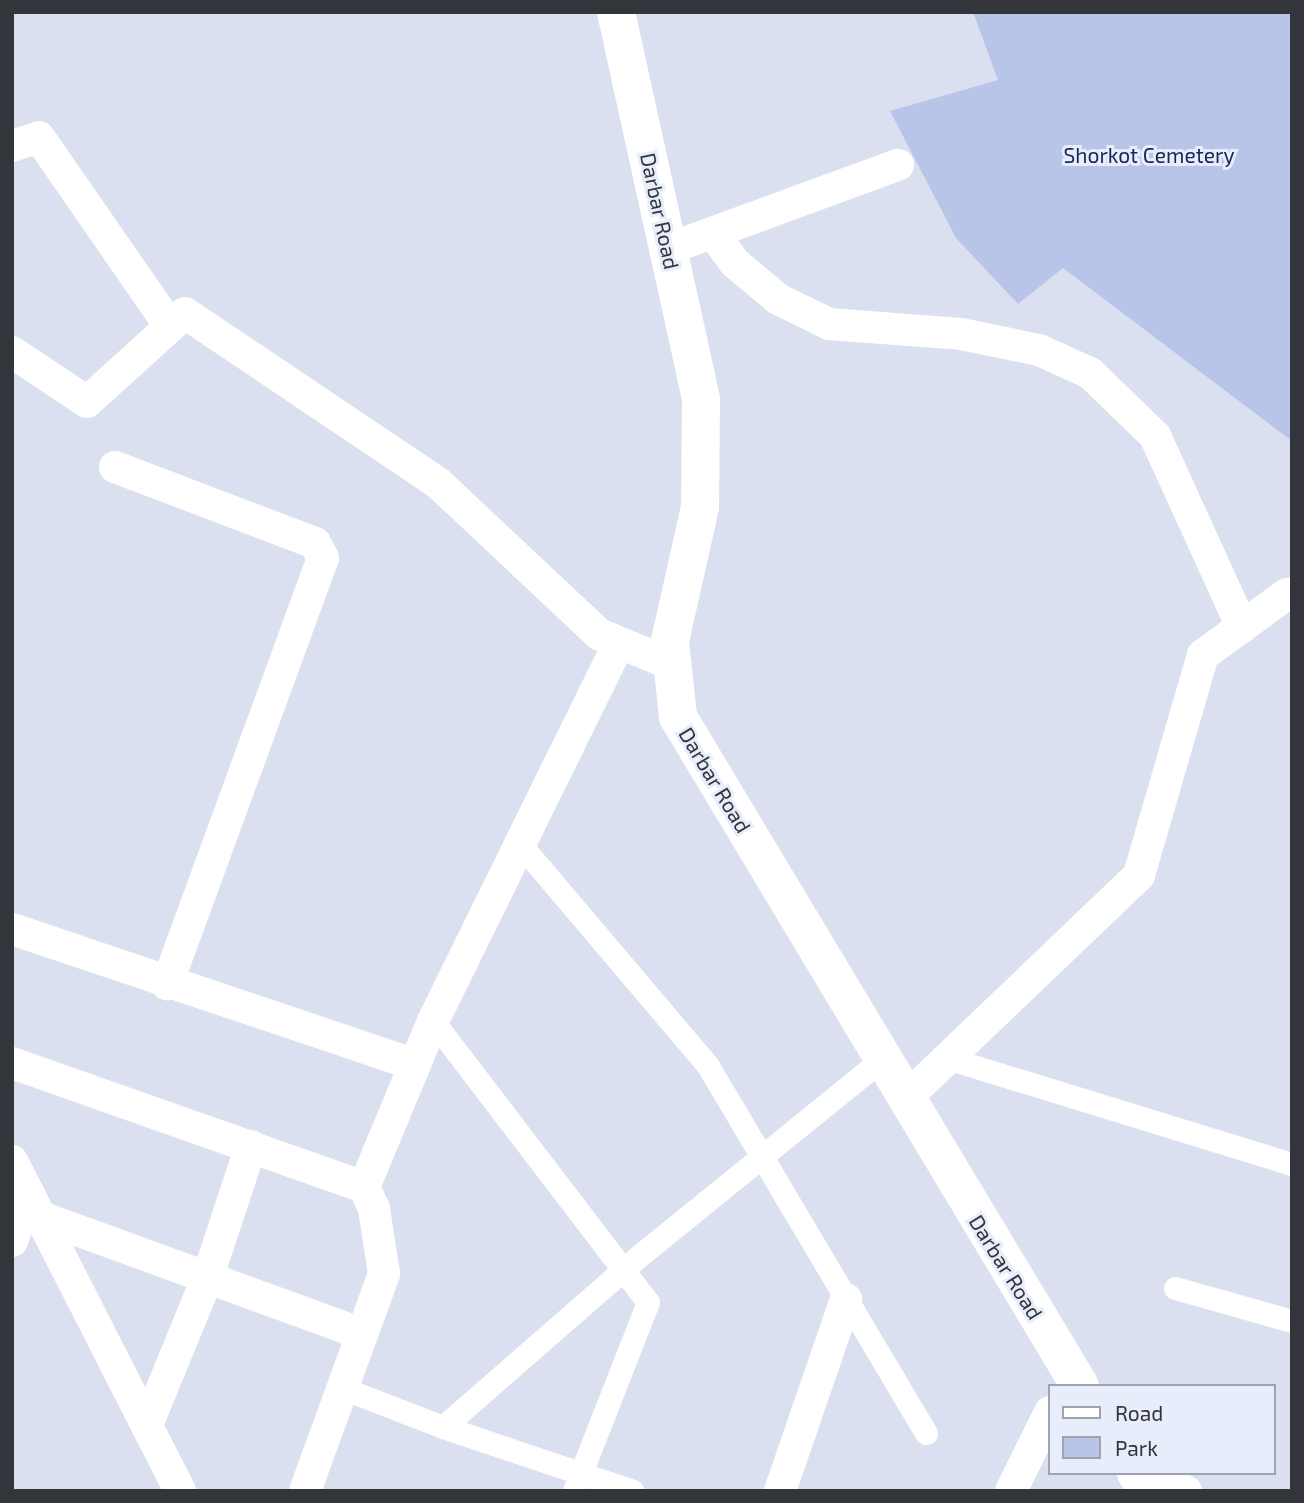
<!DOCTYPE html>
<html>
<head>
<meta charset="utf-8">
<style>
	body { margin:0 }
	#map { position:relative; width:1304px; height:1503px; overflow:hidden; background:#dae0ef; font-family:"Exo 2",sans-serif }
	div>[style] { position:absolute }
	.green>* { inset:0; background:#b8c4e8 }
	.pedestrian>* { height:23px; margin:-11.5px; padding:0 11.5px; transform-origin:11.5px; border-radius:11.5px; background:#fff }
	.minor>* { height:32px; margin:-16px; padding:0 16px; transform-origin:16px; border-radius:16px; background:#fff }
	.tertiary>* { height:38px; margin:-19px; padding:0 19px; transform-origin:19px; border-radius:19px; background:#fff }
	span { translate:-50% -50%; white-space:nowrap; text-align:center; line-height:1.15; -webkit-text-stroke:6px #e8edfc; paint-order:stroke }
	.park-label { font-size:21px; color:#192555 }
	.street-label { font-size:21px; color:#32353a }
	.frame { position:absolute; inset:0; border:14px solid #32353a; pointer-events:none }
	.legend { position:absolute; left:1048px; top:1384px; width:228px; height:91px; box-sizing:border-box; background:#e8edfc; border:2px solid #9fa3ae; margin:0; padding:9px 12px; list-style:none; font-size:21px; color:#32353a }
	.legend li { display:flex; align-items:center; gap:14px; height:35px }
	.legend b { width:35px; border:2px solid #9fa3ae }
</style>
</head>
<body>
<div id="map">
	<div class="green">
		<i style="clip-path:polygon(973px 12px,1292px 12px,1292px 441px,1063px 268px,1018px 304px,956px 238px,890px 111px,998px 80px)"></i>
	</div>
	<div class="pedestrian">
		<i style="left:520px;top:844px;width:291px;rotate:49.7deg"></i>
		<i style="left:708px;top:1066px;width:427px;rotate:59.3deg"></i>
		<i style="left:433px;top:1021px;width:354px;rotate:52.6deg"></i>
		<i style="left:648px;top:1302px;width:203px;rotate:111.4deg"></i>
		<i style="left:947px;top:1058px;width:361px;rotate:17.1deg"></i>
		<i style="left:1175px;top:1288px;width:122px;rotate:15.8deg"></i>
		<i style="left:342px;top:1388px;width:108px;rotate:21.1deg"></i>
		<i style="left:443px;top:1427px;width:260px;rotate:-41.1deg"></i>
		<i style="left:639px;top:1256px;width:311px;rotate:-39deg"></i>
		<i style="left:443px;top:1427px;width:200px;rotate:18.6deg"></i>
	</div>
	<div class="minor">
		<i style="left:12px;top:146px;width:28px;rotate:-18deg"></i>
		<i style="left:39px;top:137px;width:230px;rotate:55.3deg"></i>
		<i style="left:713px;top:233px;width:37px;rotate:54deg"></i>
		<i style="left:735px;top:263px;width:56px;rotate:39.9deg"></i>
		<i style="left:778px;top:299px;width:57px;rotate:26.1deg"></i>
		<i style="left:829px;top:324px;width:132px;rotate:4.3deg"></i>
		<i style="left:961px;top:334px;width:80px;rotate:11.6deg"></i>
		<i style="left:1039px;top:350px;width:56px;rotate:24.3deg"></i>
		<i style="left:1090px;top:373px;width:91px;rotate:44.1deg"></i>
		<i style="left:1155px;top:436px;width:210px;rotate:65.5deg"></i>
		<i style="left:668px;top:249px;width:245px;rotate:-20.1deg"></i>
		<i style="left:12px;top:352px;width:90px;rotate:33.7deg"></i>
		<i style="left:87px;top:402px;width:132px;rotate:-42.2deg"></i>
		<i style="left:185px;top:313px;width:305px;rotate:33.9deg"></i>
		<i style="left:438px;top:483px;width:221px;rotate:43.2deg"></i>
		<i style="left:599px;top:634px;width:80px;rotate:22.7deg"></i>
		<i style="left:115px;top:467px;width:214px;rotate:20.8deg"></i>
		<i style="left:315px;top:543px;width:17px;rotate:62deg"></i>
		<i style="left:323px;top:558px;width:454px;rotate:110.1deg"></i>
		<i style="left:12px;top:929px;width:425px;rotate:18.6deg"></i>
		<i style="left:12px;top:1063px;width:373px;rotate:19.4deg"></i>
		<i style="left:905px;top:1099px;width:324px;rotate:-43.7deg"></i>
		<i style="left:1139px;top:875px;width:229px;rotate:-73.8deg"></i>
		<i style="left:1203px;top:655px;width:104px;rotate:-36deg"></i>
		<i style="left:12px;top:1161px;width:370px;rotate:63deg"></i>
		<i style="left:41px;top:1217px;width:342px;rotate:20deg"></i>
		<i style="left:12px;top:1241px;width:50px;rotate:-70.1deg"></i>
		<i style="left:147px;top:1425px;width:161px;rotate:-67.7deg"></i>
		<i style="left:208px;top:1276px;width:137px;rotate:-71.7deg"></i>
		<i style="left:1139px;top:1477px;width:49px;rotate:16.6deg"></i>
		<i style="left:305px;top:1491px;width:231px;rotate:-70deg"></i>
		<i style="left:384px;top:1274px;width:66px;rotate:-98.7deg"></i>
		<i style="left:374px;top:1209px;width:24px;rotate:-114deg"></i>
		<i style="left:364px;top:1187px;width:180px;rotate:-67.4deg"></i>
		<i style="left:433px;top:1021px;width:421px;rotate:-63.8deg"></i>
		<i style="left:780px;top:1491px;width:203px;rotate:-71deg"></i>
		<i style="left:1011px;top:1491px;width:88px;rotate:-63.7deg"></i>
	</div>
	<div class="tertiary">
		<i style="left:616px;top:12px;width:397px;rotate:77.6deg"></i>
		<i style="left:701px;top:400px;width:107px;rotate:90.5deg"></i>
		<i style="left:700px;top:507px;width:137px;rotate:102.6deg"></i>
		<i style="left:670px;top:641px;width:76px;rotate:84deg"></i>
		<i style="left:678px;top:717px;width:780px;rotate:59deg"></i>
		<i style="left:1136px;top:1473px;width:21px;rotate:59deg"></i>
	</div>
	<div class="park-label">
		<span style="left:1149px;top:155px">Shorkot Cemetery</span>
	</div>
	<div class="street-label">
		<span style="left:660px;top:211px;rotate:78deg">Darbar Road</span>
		<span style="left:715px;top:780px;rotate:59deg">Darbar Road</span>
		<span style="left:1006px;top:1267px;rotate:58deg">Darbar Road</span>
	</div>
	<div class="frame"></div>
	<ul class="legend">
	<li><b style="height:9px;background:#fff"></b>Road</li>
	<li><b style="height:19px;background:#b8c4e8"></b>Park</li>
	</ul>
</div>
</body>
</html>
